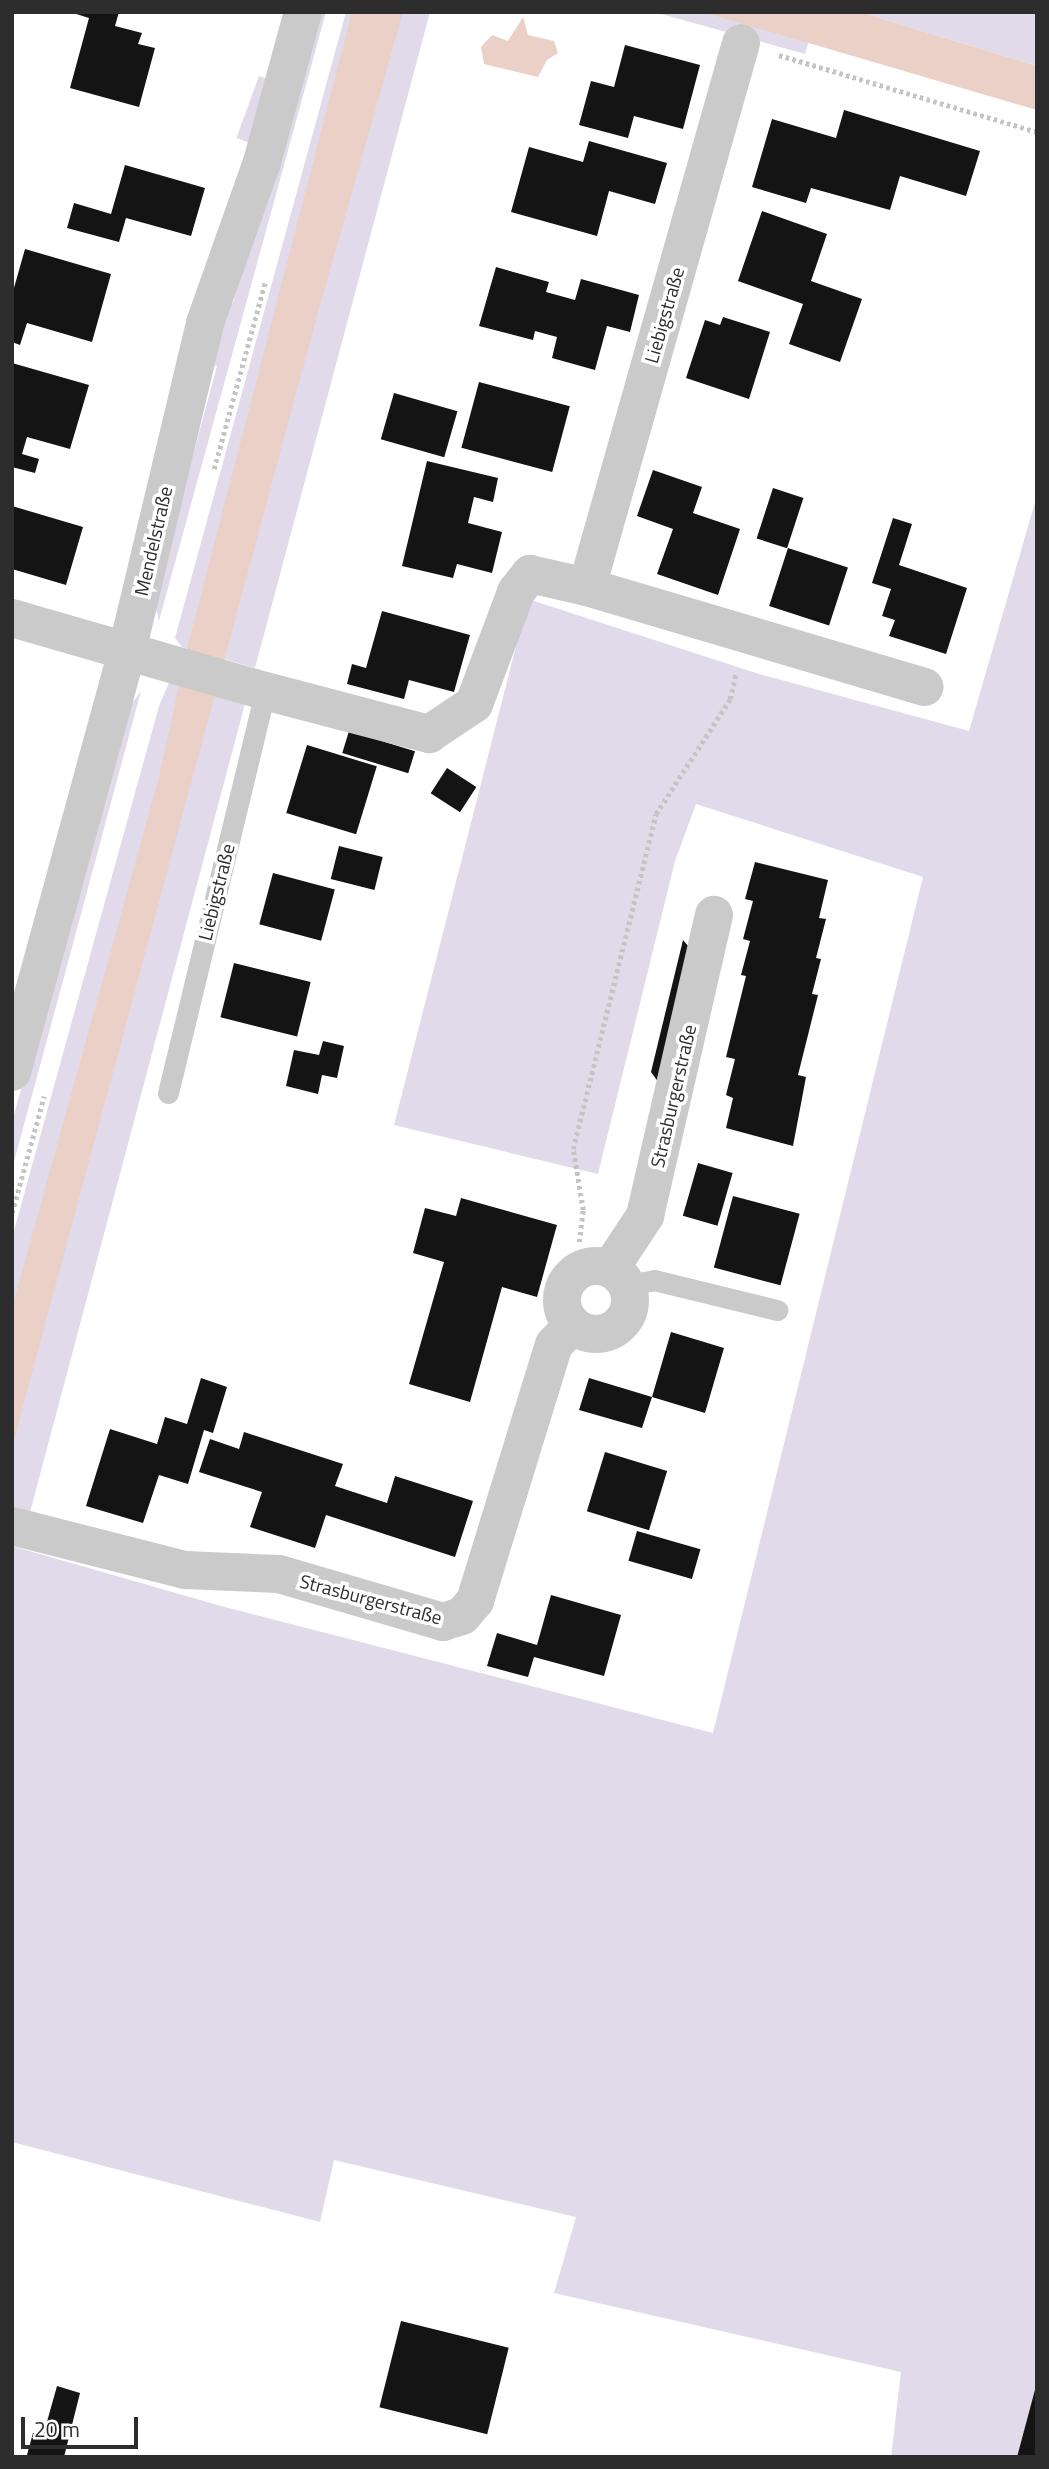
<!DOCTYPE html>
<html>
<head>
<meta charset="utf-8">
<style>
	body { margin:0 }
	#map { position:relative; width:1049px; height:2469px; overflow:hidden; background:#fff; font-family:"Titillium Web",sans-serif }
	div>[style] { position:absolute }
	.green>* { inset:0; background:#e0daea; transform-origin:0 0 }
	.water>* { inset:0; background:#ead0c7 }
	.building>* { inset:0; background:#141414; transform-origin:0 0 }
	.path>* { height:4.5px; margin-top:-2.25px; transform-origin:0; background:repeating-linear-gradient(90deg,#c4c4c4 0 3.5px,transparent 0 7px) }
	.service>* { height:21px; margin:-10.5px; padding:0 10.5px; transform-origin:10.5px; border-radius:10.5px; background:#cacaca }
	.minor>* { height:38px; margin:-19px; padding:0 19px; transform-origin:19px; border-radius:19px; background:#cacaca }
	.minor>.ring { margin:-19px; padding:0; box-sizing:content-box; background:none; border:38px solid #cacaca; border-radius:50% }
	span { translate:-50% -50%; white-space:nowrap; text-align:center; line-height:1.15; -webkit-text-stroke:7px #fff; paint-order:stroke }
	.street-label { font-size:19px; color:#2d2d2d }
	.frame { position:absolute; inset:0; border:14px solid #2d2d2d; pointer-events:none }
	.scale { position:absolute; left:21px; top:2417px; width:117px; height:32px; box-sizing:border-box; border:4px solid #2d2d2d; border-top:0; padding-left:9px; font-size:21px; line-height:24px; white-space:nowrap; color:#2d2d2d; -webkit-text-stroke:5px #fff; paint-order:stroke }
</style>
</head>
<body>
<div id="map">
	<div class="green">
		<i style="clip-path:polygon(312px 12px,326px 12px,159px 621px,154px 601px,217px 366px,205px 363px,222px 301px,233px 303px)"></i>
		<i style="clip-path:polygon(346px 12px,430px 12px,255px 668px,182px 647px,175px 638px)"></i>
		<i style="clip-path:polygon(654px 12px,817px 12px,805px 54px)"></i>
		<i style="clip-path:polygon(860px 12px,1037px 12px,1037px 66px)"></i>
		<i style="left:259px;top:76px;width:15px;height:66px;rotate:20deg"></i>
		<i style="clip-path:polygon(1037px 495px,1037px 2383px,1017px 2457px,891px 2457px,901px 2372px,554px 2293px,576px 2217px,334px 2160px,320px 2222px,12px 2142px,12px 1546px,221px 1606px,713px 1733px,923px 877px,696px 804px,675px 861px,598px 1174px,394px 1125px,528px 599px,756px 673px,969px 731px)"></i>
		<i style="clip-path:polygon(170px 680px,246px 700px,29px 1516px,12px 1511px,12px 1238px,159px 706px)"></i>
		<i style="clip-path:polygon(141px 691px,67px 966px,12px 1169px,12px 1122px,123px 715px)"></i>
	</div>
	<div class="water">
		<i style="clip-path:polygon(352px 12px,403px 12px,314px 327px,12px 1447px,12px 1308px,159px 777px,188px 645px)"></i>
		<i style="clip-path:polygon(703px 12px,860px 12px,1037px 66px,1037px 110px)"></i>
		<i style="clip-path:polygon(523px 17px,528px 35px,554px 41px,558px 53px,547px 60px,538px 77px,484px 64px,481px 47px,492px 35px,508px 41px)"></i>
	</div>
	<div class="building">
		<i style="clip-path:polygon(70px 12px,119px 12px,115px 26px,142px 33px,138px 44px,155px 48px,139px 107px,70px 88px,89px 18px)"></i>
		<i style="clip-path:polygon(625px 45px,700px 65px,683px 129px,634px 116px,628px 138px,579px 125px,591px 81px,614px 87px)"></i>
		<i style="clip-path:polygon(844px 110px,980px 151px,966px 196px,900px 176px,890px 210px,811px 188px,806px 203px,752px 187px,772px 119px,836px 138px)"></i>
		<i style="clip-path:polygon(589px 141px,667px 163px,655px 204px,609px 191px,597px 236px,511px 212px,529px 147px,583px 162px)"></i>
		<i style="clip-path:polygon(125px 165px,205px 188px,191px 236px,126px 218px,119px 242px,67px 228px,74px 203px,111px 214px)"></i>
		<i style="clip-path:polygon(762px 211px,827px 234px,811px 281px,862px 299px,840px 362px,789px 344px,803px 304px,738px 281px)"></i>
		<i style="clip-path:polygon(25px 249px,111px 274px,92px 342px,27px 323px,20px 345px,12px 342px,12px 295px)"></i>
		<i style="clip-path:polygon(496px 267px,549px 282px,546px 292px,575px 300px,581px 279px,639px 295px,630px 332px,607px 326px,595px 370px,552px 358px,557px 337px,535px 331px,533px 340px,479px 326px)"></i>
		<i style="clip-path:polygon(723px 317px,770px 332px,749px 399px,686px 378px,705px 320px,720px 325px)"></i>
		<i style="clip-path:polygon(12px 363px,89px 385px,70px 449px,27px 437px,22px 454px,39px 459px,35px 473px,12px 467px)"></i>
		<i style="left:479px;top:382px;width:94px;height:68px;rotate:15deg"></i>
		<i style="left:394px;top:393px;width:66px;height:48px;rotate:16deg"></i>
		<i style="clip-path:polygon(427px 461px,498px 478px,493px 502px,474px 497px,468px 523px,502px 532px,492px 573px,457px 564px,453px 578px,402px 566px)"></i>
		<i style="clip-path:polygon(653px 470px,702px 487px,693px 513px,740px 529px,718px 595px,657px 574px,673px 529px,637px 516px)"></i>
		<i style="left:773px;top:488px;width:32px;height:53px;rotate:18deg"></i>
		<i style="clip-path:polygon(12px 506px,83px 527px,66px 585px,12px 569px)"></i>
		<i style="clip-path:polygon(893px 518px,912px 524px,899px 565px,967px 588px,946px 654px,889px 636px,895px 620px,882px 616px,891px 589px,872px 583px)"></i>
		<i style="left:788px;top:548px;width:63px;height:61px;rotate:18deg"></i>
		<i style="clip-path:polygon(382px 611px,470px 635px,454px 692px,409px 680px,404px 699px,347px 684px,352px 664px,366px 668px)"></i>
		<i style="left:349px;top:731px;width:69px;height:23px;rotate:17deg"></i>
		<i style="left:307px;top:745px;width:73px;height:71px;rotate:17deg"></i>
		<i style="left:447px;top:768px;width:35px;height:30px;rotate:33deg"></i>
		<i style="left:339px;top:846px;width:45px;height:34px;rotate:14deg"></i>
		<i style="clip-path:polygon(755px 862px,828px 880px,819px 918px,826px 919px,816px 958px,821px 959px,812px 994px,818px 995px,798px 1075px,806px 1077px,793px 1146px,726px 1128px,733px 1098px,726px 1095px,735px 1059px,726px 1057px,746px 976px,741px 975px,750px 941px,743px 939px,753px 901px,745px 899px)"></i>
		<i style="left:273px;top:873px;width:64px;height:53px;rotate:15deg"></i>
		<i style="clip-path:polygon(683px 940px,701px 961px,669px 1097px,651px 1072px)"></i>
		<i style="left:234px;top:963px;width:79px;height:56px;rotate:14deg"></i>
		<i style="clip-path:polygon(323px 1041px,344px 1046px,337px 1078px,322px 1075px,318px 1094px,286px 1086px,294px 1050px,319px 1055px)"></i>
		<i style="left:698px;top:1163px;width:36px;height:55px;rotate:16deg"></i>
		<i style="left:733px;top:1196px;width:69px;height:74px;rotate:15deg"></i>
		<i style="clip-path:polygon(461px 1198px,557px 1225px,537px 1297px,502px 1287px,470px 1402px,409px 1384px,444px 1262px,413px 1253px,425px 1208px,456px 1216px)"></i>
		<i style="clip-path:polygon(671px 1332px,724px 1348px,705px 1413px,652px 1397px,642px 1428px,579px 1410px,589px 1378px,652px 1397px)"></i>
		<i style="clip-path:polygon(201px 1378px,227px 1387px,213px 1433px,204px 1430px,188px 1484px,159px 1475px,143px 1523px,86px 1506px,110px 1429px,157px 1444px,165px 1417px,187px 1424px)"></i>
		<i style="clip-path:polygon(244px 1432px,343px 1464px,335px 1486px,387px 1503px,395px 1476px,473px 1501px,455px 1557px,326px 1515px,315px 1548px,250px 1527px,262px 1492px,199px 1472px,210px 1439px,239px 1449px)"></i>
		<i style="left:605px;top:1452px;width:65px;height:62px;rotate:17deg"></i>
		<i style="left:637px;top:1531px;width:66px;height:31px;rotate:16deg"></i>
		<i style="clip-path:polygon(551px 1595px,621px 1615px,604px 1676px,534px 1657px,528px 1677px,487px 1666px,497px 1633px,537px 1645px)"></i>
		<i style="left:401px;top:2321px;width:111px;height:89px;rotate:14deg"></i>
		<i style="clip-path:polygon(57px 2386px,80px 2393px,64px 2457px,27px 2455px,33px 2433px,43px 2436px)"></i>
		<i style="clip-path:polygon(1036px 2386px,1037px 2457px,1017px 2457px)"></i>
	</div>
	<div class="path">
		<i style="left:779px;top:55px;width:269px;rotate:16.6deg"></i>
		<i style="left:214px;top:469px;width:194px;rotate:-74.7deg"></i>
		<i style="left:12px;top:1213px;width:121px;rotate:-74.7deg"></i>
		<i style="left:579px;top:1242px;width:32px;rotate:-83deg"></i>
		<i style="left:583px;top:1210px;width:62px;rotate:-99.3deg"></i>
		<i style="left:573px;top:1149px;width:345px;rotate:-76.1deg"></i>
		<i style="left:656px;top:814px;width:137px;rotate:-57.2deg"></i>
		<i style="left:730px;top:699px;width:28px;rotate:-77deg"></i>
	</div>
	<div class="service">
		<i style="left:168px;top:1093px;width:414px;rotate:-76.4deg"></i>
		<i style="left:627px;top:1285px;width:27px;rotate:-10deg"></i>
		<i style="left:654px;top:1280px;width:127px;rotate:13.7deg"></i>
	</div>
	<div class="minor">
		<i style="left:587px;top:587px;width:352px;rotate:16.5deg"></i>
		<i style="left:12px;top:618px;width:263px;rotate:16.1deg"></i>
		<i style="left:265px;top:691px;width:170px;rotate:14.7deg"></i>
		<i style="left:429px;top:734px;width:54px;rotate:-33.7deg"></i>
		<i style="left:474px;top:704px;width:120px;rotate:-69.4deg"></i>
		<i style="left:516px;top:592px;width:23px;rotate:-52deg"></i>
		<i style="left:530px;top:574px;width:58px;rotate:12.8deg"></i>
		<i style="left:587px;top:587px;width:565px;rotate:-74.19deg"></i>
		<i style="left:12px;top:1072px;width:436px;rotate:-74.7deg"></i>
		<i style="left:127px;top:651px;width:337px;rotate:-76.6deg"></i>
		<i style="left:205px;top:323px;width:171px;rotate:-70.5deg"></i>
		<i style="left:262px;top:162px;width:156px;rotate:-74.7deg"></i>
		<i class="ring" style="left:562px;top:1266px;width:30px;height:30px"></i>
		<i style="left:610px;top:1269px;width:64px;rotate:-56.6deg"></i>
		<i style="left:645px;top:1216px;width:309px;rotate:-77.1deg"></i>
		<i style="left:12px;top:1526px;width:179px;rotate:14.3deg"></i>
		<i style="left:185px;top:1570px;width:94px;rotate:2.4deg"></i>
		<i style="left:279px;top:1574px;width:171px;rotate:16.3deg"></i>
		<i style="left:443px;top:1622px;width:20px;rotate:-18deg"></i>
		<i style="left:462px;top:1616px;width:20px;rotate:-49deg"></i>
		<i style="left:475px;top:1601px;width:268px;rotate:-72.9deg"></i>
		<i style="left:554px;top:1345px;width:27px;rotate:-48deg"></i>
	</div>
	<div class="street-label">
		<span style="left:664px;top:315px;rotate:-74deg">Liebigstraße</span>
		<span style="left:153px;top:541px;rotate:-77deg">Mendelstraße</span>
		<span style="left:216px;top:892px;rotate:-76deg">Liebigstraße</span>
		<span style="left:673px;top:1096px;rotate:-77deg">Strasburgerstraße</span>
		<span style="left:371px;top:1599px;rotate:15deg">Strasburgerstraße</span>
	</div>
	<div class="frame"></div>
	<div class="scale">20 m</div>
</div>
</body>
</html>
